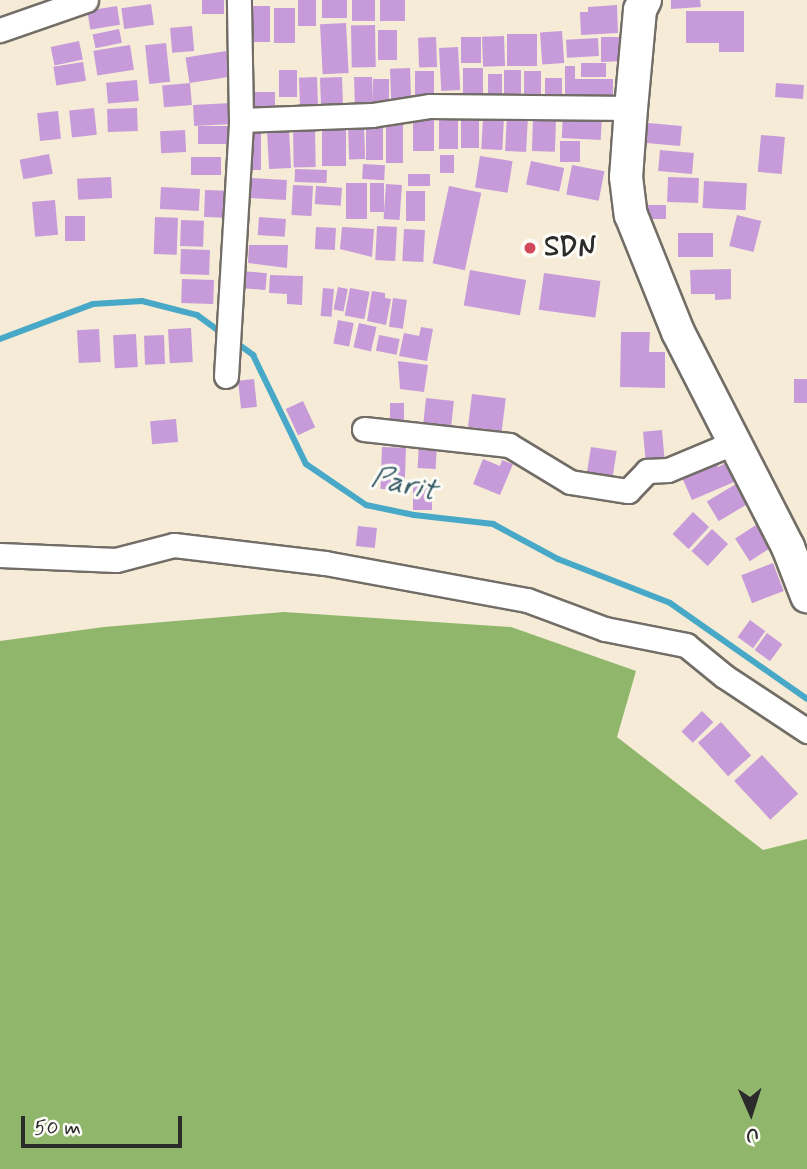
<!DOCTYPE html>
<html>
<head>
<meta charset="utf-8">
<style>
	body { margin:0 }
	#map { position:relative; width:807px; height:1169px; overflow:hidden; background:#f5ebd6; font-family:Mynerve,sans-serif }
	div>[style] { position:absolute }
	.forest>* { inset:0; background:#8fb66b }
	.stream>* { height:6px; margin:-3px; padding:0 3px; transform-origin:3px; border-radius:3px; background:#48a8c7 }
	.building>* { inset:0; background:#c79bda; transform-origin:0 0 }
	.roads { filter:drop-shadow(2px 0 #726e67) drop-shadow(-2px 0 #726e67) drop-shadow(0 2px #726e67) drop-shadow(0 -2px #726e67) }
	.street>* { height:23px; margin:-11.5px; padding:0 11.5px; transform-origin:11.5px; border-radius:11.5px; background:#fff }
	.secondary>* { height:32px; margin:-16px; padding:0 16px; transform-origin:16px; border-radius:16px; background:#fff }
	.dots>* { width:19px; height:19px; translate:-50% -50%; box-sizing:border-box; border:4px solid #fdfcf7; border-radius:50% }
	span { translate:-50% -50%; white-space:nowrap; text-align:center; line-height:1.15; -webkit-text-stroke:6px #fdfcf7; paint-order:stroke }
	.poi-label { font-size:28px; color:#2b2b2b; font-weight:700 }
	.left { translate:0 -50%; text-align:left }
	.water-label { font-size:30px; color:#375d69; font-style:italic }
	.north { position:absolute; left:716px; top:1078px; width:70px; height:70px; -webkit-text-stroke:5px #fdfcf7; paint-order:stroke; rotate:177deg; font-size:19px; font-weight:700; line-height:28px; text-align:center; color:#2b2b2b }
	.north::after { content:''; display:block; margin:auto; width:24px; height:32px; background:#2b2b2b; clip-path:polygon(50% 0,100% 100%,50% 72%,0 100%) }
	.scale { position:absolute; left:21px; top:1116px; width:161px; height:32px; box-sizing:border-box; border:4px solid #2b2b2b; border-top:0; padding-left:9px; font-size:21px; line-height:24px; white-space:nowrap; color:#2b2b2b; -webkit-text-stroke:5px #fdfcf7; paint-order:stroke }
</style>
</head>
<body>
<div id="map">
	<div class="forest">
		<i style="clip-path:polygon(284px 612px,511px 627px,636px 671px,617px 737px,763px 850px,807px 839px,807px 1169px,0 1169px,0 641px,104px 627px)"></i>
	</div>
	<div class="stream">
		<i style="left:0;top:339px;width:99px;rotate:-20.6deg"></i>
		<i style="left:93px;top:304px;width:49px;rotate:-3.5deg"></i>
		<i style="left:142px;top:301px;width:57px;rotate:14.3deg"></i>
		<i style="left:197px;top:315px;width:31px;rotate:36deg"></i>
		<i style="left:234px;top:341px;width:24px;rotate:36deg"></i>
		<i style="left:253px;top:355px;width:121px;rotate:64.1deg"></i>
		<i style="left:306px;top:464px;width:73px;rotate:34.3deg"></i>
		<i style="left:366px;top:505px;width:49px;rotate:11.8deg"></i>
		<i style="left:414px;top:515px;width:80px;rotate:6.5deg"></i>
		<i style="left:493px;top:524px;width:74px;rotate:28.3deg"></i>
		<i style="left:558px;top:559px;width:120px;rotate:21.4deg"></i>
		<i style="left:670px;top:603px;width:167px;rotate:35deg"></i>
	</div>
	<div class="building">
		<i style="left:202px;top:0;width:22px;height:14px"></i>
		<i style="left:298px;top:0;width:18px;height:26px"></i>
		<i style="left:322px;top:0;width:25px;height:18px"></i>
		<i style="left:352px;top:0;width:23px;height:21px"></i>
		<i style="left:380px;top:0;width:25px;height:21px"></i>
		<i style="clip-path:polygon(671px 0,700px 0,701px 7px,671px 9px)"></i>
		<i style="left:151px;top:4px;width:21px;height:30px;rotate:82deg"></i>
		<i style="clip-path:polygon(617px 5px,618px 33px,581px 35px,580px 12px,588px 12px,588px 7px)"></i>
		<i style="left:117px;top:6px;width:19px;height:30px;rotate:81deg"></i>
		<i style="left:249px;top:6px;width:21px;height:36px"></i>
		<i style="left:274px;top:8px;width:21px;height:35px"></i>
		<i style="clip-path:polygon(686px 11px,744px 11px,744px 52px,719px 52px,719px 43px,686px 43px)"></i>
		<i style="left:346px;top:23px;width:50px;height:26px;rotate:87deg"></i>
		<i style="left:375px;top:25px;width:42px;height:24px;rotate:89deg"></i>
		<i style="left:192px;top:26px;width:25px;height:22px;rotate:85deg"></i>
		<i style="left:119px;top:29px;width:14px;height:27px;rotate:78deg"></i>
		<i style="left:378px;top:30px;width:19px;height:30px"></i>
		<i style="left:562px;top:31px;width:32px;height:22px;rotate:86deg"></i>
		<i style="left:537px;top:34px;width:32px;height:30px;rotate:90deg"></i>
		<i style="left:504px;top:36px;width:30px;height:22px;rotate:88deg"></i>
		<i style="left:436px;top:37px;width:30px;height:18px;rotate:88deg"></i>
		<i style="left:461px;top:37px;width:20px;height:26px"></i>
		<i style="clip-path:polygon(601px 37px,629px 37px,625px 61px,601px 62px)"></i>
		<i style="left:598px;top:38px;width:18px;height:32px;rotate:87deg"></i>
		<i style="left:79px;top:41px;width:19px;height:29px;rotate:78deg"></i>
		<i style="left:166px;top:43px;width:39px;height:21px;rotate:84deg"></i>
		<i style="left:130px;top:45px;width:25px;height:37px;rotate:81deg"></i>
		<i style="left:458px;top:47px;width:43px;height:19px;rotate:87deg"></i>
		<i style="left:226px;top:51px;width:26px;height:41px;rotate:81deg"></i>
		<i style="left:83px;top:62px;width:19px;height:30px;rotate:81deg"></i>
		<i style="left:581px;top:63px;width:25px;height:14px"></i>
		<i style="clip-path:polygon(565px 66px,575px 66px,575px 79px,613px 79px,613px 100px,565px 100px)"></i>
		<i style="left:410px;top:68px;width:32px;height:20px;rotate:88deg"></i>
		<i style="left:463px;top:68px;width:20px;height:28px"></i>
		<i style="left:279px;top:70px;width:18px;height:27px"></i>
		<i style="left:504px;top:70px;width:17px;height:29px"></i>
		<i style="left:415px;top:71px;width:19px;height:28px"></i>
		<i style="left:524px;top:71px;width:17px;height:29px"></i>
		<i style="left:488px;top:74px;width:14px;height:27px"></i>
		<i style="left:317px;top:77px;width:34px;height:18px;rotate:88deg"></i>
		<i style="left:342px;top:77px;width:35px;height:22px;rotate:88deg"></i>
		<i style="clip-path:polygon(354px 77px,372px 77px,373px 102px,373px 79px,389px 79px,389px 108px,355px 111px)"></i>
		<i style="left:545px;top:78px;width:17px;height:25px"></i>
		<i style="left:137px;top:80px;width:21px;height:31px;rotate:85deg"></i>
		<i style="left:190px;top:83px;width:22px;height:28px;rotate:85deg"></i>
		<i style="left:776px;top:83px;width:28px;height:14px;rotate:4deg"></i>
		<i style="left:250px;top:92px;width:25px;height:20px"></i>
		<i style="left:231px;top:103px;width:21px;height:38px;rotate:87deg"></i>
		<i style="left:94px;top:108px;width:27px;height:25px;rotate:84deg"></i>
		<i style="left:137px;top:108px;width:23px;height:30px;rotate:88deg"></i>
		<i style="left:58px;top:111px;width:28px;height:21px;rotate:84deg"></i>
		<i style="left:563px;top:114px;width:39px;height:24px;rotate:3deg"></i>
		<i style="left:507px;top:115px;width:21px;height:36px;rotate:3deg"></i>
		<i style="left:461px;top:116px;width:18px;height:32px"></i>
		<i style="left:413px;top:117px;width:21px;height:34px"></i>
		<i style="left:483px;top:117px;width:21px;height:32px;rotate:3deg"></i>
		<i style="left:533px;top:119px;width:23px;height:32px;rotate:2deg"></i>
		<i style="left:386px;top:120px;width:17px;height:43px"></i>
		<i style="left:439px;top:120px;width:19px;height:29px"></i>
		<i style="left:366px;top:123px;width:17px;height:37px"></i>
		<i style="left:648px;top:123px;width:34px;height:20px;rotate:5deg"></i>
		<i style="left:229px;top:126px;width:18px;height:31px;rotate:90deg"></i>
		<i style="left:322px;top:126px;width:24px;height:40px"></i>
		<i style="left:364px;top:126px;width:33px;height:16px;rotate:88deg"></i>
		<i style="left:242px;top:127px;width:19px;height:43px"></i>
		<i style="left:315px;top:128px;width:39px;height:22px;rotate:89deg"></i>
		<i style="left:289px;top:129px;width:39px;height:22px;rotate:87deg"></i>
		<i style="left:185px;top:130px;width:22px;height:25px;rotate:87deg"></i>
		<i style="left:761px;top:135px;width:24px;height:37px;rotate:5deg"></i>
		<i style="left:560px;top:141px;width:20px;height:21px"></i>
		<i style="left:660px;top:150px;width:34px;height:21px;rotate:5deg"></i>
		<i style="left:49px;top:154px;width:20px;height:30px;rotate:79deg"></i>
		<i style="left:440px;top:155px;width:14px;height:18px"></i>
		<i style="left:480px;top:156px;width:33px;height:32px;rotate:9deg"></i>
		<i style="left:191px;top:157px;width:30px;height:18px"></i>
		<i style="left:531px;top:161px;width:34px;height:24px;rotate:12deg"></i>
		<i style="left:363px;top:164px;width:22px;height:15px;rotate:3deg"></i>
		<i style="left:572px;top:165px;width:33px;height:30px;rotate:11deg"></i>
		<i style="left:295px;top:169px;width:32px;height:13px;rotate:2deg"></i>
		<i style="left:408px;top:174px;width:22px;height:12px"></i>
		<i style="left:111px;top:177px;width:21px;height:34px;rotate:87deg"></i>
		<i style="left:668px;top:177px;width:31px;height:25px;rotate:2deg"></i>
		<i style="left:250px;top:178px;width:37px;height:20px;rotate:3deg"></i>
		<i style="left:704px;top:181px;width:43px;height:27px;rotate:3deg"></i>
		<i style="left:346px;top:183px;width:21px;height:36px"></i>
		<i style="left:370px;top:183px;width:14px;height:29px"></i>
		<i style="left:386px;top:184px;width:16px;height:35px;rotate:4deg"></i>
		<i style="left:293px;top:185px;width:20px;height:30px;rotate:3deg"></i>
		<i style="left:316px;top:186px;width:26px;height:18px;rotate:4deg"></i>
		<i style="left:449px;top:186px;width:33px;height:79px;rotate:12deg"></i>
		<i style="left:161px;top:187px;width:39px;height:22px;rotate:3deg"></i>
		<i style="left:205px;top:190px;width:24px;height:27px;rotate:2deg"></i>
		<i style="left:406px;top:191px;width:19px;height:30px"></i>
		<i style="left:55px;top:200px;width:35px;height:23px;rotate:85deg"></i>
		<i style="left:644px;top:205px;width:22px;height:14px"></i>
		<i style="left:737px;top:215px;width:25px;height:32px;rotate:14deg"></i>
		<i style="left:65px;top:216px;width:20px;height:25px"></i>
		<i style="left:155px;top:217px;width:23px;height:37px;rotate:2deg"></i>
		<i style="left:259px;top:217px;width:27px;height:18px;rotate:4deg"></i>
		<i style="left:181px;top:220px;width:23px;height:26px;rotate:2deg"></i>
		<i style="left:377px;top:226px;width:20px;height:34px;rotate:3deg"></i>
		<i style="left:316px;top:227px;width:20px;height:22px;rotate:3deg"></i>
		<i style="clip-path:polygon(342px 227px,374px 229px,372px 257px,340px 249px)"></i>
		<i style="left:404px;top:229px;width:21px;height:32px;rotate:3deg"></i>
		<i style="left:713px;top:233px;width:24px;height:35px;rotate:90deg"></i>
		<i style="clip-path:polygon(249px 245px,288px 245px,287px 268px,248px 263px)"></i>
		<i style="left:181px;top:249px;width:29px;height:25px;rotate:2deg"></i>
		<i style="clip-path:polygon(731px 269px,731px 299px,715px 300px,715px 294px,691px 294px,690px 270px)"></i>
		<i style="left:470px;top:270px;width:57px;height:36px;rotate:10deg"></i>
		<i style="left:242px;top:271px;width:25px;height:17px;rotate:5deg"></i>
		<i style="left:544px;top:273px;width:57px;height:37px;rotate:8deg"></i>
		<i style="clip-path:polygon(270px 275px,303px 276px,302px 305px,287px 304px,287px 294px,269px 293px)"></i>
		<i style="left:182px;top:279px;width:32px;height:24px;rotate:2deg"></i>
		<i style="left:338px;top:287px;width:10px;height:23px;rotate:11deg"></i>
		<i style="left:323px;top:288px;width:11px;height:28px;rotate:5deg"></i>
		<i style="left:350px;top:288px;width:20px;height:28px;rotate:11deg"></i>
		<i style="clip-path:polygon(372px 291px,385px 293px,385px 298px,391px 299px,386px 325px,367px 321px)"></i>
		<i style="left:393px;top:298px;width:14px;height:29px;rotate:8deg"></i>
		<i style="left:338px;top:320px;width:16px;height:24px;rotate:11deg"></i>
		<i style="left:359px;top:323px;width:18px;height:25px;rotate:13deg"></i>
		<i style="clip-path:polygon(421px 327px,433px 329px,427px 361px,399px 356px,404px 333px,419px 336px)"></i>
		<i style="left:191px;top:328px;width:34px;height:23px;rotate:87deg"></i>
		<i style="left:99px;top:329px;width:33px;height:22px;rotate:87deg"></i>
		<i style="clip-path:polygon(621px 332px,650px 332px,649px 352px,665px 352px,665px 388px,620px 387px)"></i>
		<i style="left:136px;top:334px;width:33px;height:23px;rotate:87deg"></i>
		<i style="left:164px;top:335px;width:29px;height:20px;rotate:88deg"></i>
		<i style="left:379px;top:335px;width:21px;height:16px;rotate:11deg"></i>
		<i style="clip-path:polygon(398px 361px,428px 365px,424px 392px,400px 389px)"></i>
		<i style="left:254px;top:379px;width:28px;height:16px;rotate:84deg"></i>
		<i style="left:807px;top:379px;width:24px;height:13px;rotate:90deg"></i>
		<i style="left:472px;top:394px;width:34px;height:33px;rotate:7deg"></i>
		<i style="left:426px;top:398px;width:28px;height:30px;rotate:6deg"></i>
		<i style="left:303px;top:401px;width:29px;height:19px;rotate:65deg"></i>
		<i style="left:390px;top:403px;width:14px;height:20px"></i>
		<i style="left:176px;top:419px;width:23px;height:26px;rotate:85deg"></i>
		<i style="left:662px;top:430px;width:32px;height:19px;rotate:85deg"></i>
		<i style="left:419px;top:442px;width:18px;height:26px;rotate:3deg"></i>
		<i style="left:382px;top:447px;width:24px;height:42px;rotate:2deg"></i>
		<i style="left:591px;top:447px;width:26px;height:32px;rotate:9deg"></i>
		<i style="clip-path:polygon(714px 456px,718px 467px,726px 463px,734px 482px,692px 500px,679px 471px)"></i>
		<i style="clip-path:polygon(483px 459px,500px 466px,502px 460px,513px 464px,500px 495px,473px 484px)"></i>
		<i style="left:736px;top:484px;width:23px;height:34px;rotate:59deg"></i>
		<i style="left:413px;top:485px;width:19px;height:25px"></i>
		<i style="left:693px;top:512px;width:22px;height:30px;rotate:43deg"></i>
		<i style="left:756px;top:525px;width:27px;height:25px;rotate:57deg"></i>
		<i style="left:358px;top:526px;width:19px;height:20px;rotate:6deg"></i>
		<i style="left:712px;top:529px;width:22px;height:30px;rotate:43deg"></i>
		<i style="left:773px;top:563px;width:30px;height:34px;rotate:69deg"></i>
		<i style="left:750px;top:620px;width:19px;height:21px;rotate:36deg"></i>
		<i style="left:767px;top:633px;width:19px;height:21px;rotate:36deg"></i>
		<i style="left:702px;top:711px;width:16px;height:29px;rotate:45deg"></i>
		<i style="left:721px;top:722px;width:45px;height:31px;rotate:48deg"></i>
		<i style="left:762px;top:755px;width:53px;height:38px;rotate:47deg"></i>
	</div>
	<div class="roads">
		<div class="street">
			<i style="left:0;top:30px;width:91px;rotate:-19.2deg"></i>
			<i style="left:241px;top:120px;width:131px;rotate:-2.2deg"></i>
			<i style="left:372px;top:115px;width:59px;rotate:-8.8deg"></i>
			<i style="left:430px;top:106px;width:201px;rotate:0.6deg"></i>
			<i style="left:226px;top:376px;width:256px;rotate:-86.6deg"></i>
			<i style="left:241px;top:120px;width:120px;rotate:-91deg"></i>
			<i style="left:364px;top:429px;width:146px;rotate:6.3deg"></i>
			<i style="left:509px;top:445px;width:71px;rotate:31.2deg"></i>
			<i style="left:570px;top:482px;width:59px;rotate:8.8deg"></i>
			<i style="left:628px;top:491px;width:28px;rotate:-46deg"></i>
			<i style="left:647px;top:471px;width:21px;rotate:-3deg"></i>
			<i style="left:668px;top:470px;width:70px;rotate:-22.6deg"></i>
			<i style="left:0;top:555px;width:116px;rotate:2.5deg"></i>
			<i style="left:116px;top:560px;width:60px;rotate:-14.5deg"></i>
			<i style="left:174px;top:545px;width:152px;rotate:6.8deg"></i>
			<i style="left:325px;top:563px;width:205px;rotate:10.4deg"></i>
			<i style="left:527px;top:600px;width:83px;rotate:20.4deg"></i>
			<i style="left:605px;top:629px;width:83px;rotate:11.2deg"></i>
			<i style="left:686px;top:645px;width:49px;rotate:39.2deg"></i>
			<i style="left:724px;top:676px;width:100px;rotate:33.5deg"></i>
		</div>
		<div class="secondary">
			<i style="left:645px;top:0;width:11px;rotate:117deg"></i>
			<i style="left:640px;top:10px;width:98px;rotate:95.2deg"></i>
			<i style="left:631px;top:108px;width:69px;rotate:94.1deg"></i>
			<i style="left:626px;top:177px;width:38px;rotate:83deg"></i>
			<i style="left:631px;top:215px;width:126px;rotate:68.1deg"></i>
			<i style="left:678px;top:332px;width:242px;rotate:62.9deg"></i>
			<i style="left:788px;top:547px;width:53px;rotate:68.8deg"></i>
		</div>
	</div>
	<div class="dots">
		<i style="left:530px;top:248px;background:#d1495b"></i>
	</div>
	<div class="poi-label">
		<span class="left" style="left:544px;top:248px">SDN</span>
	</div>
	<div class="water-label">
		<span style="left:404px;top:485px;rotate:14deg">Parit</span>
	</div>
	<div class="north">U</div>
	<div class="scale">50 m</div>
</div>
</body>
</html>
